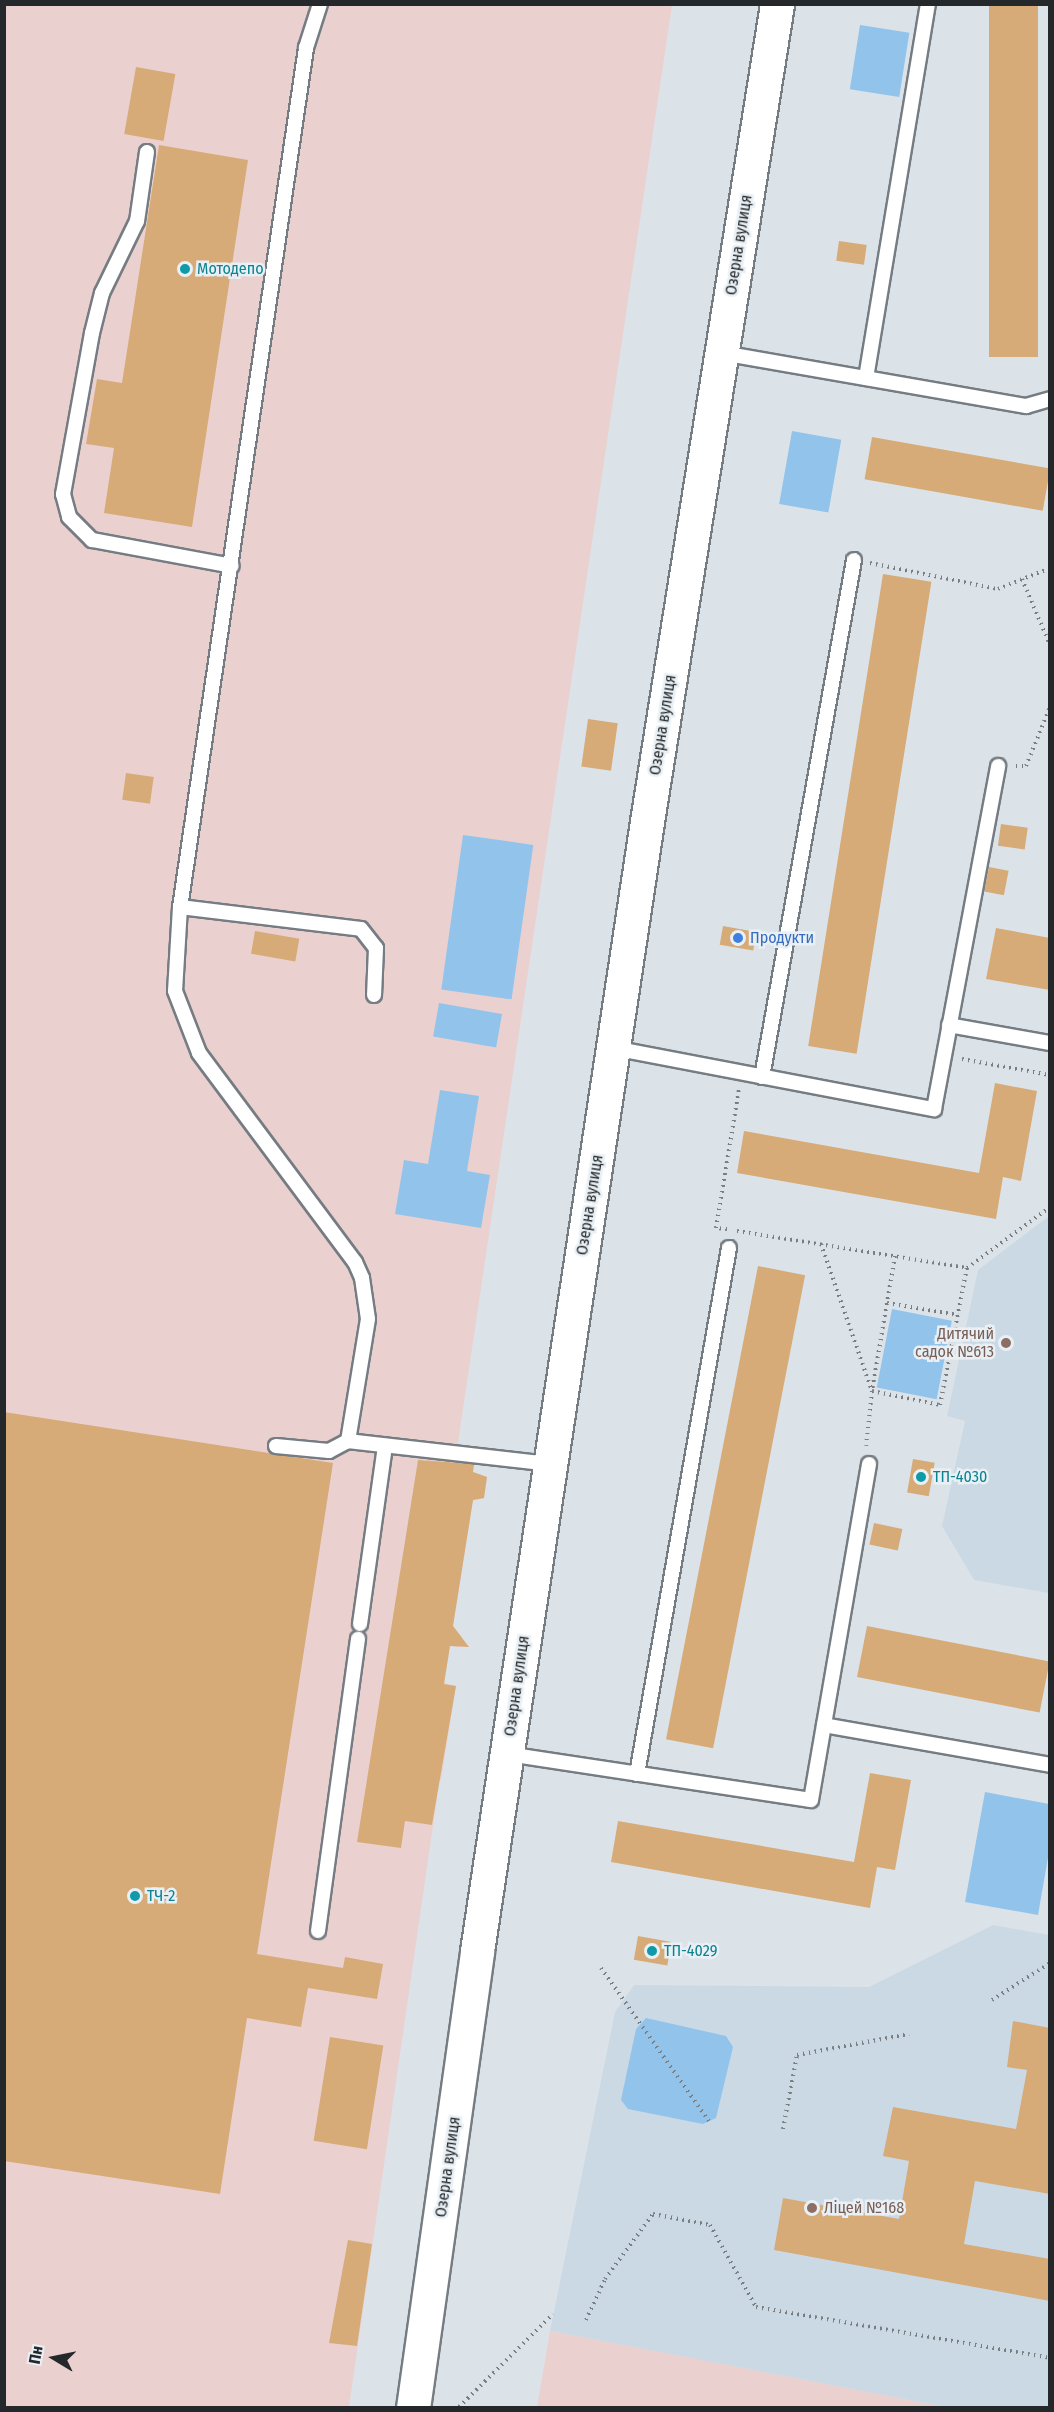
<!DOCTYPE html>
<html>
<head>
<meta charset="utf-8">
<style>
	body { margin:0 }
	#map { position:relative; width:1054px; height:2412px; overflow:hidden; background:#dbe3e9; font-family:"Fira Sans Condensed",sans-serif }
	div>[style] { position:absolute }
	.built>* { inset:0; background:#cbd9e5 }
	.industrial>* { inset:0; background:#ebd0d0 }
	.green>* { inset:0; background:#92c4eb; transform-origin:0 0 }
	.building>* { inset:0; background:#d7ab77; transform-origin:0 0 }
	.path>* { height:4px; margin-top:-2px; transform-origin:0; background:repeating-linear-gradient(90deg,#797e82 0 1.5px,transparent 0 6px) }
	.roads { filter:drop-shadow(2px 0 #757c82) drop-shadow(-2px 0 #757c82) drop-shadow(0 2px #757c82) drop-shadow(0 -2px #757c82) }
	.lane>* { height:14px; margin:-7px; padding:0 7px; transform-origin:7px; border-radius:7px; background:#fff }
	.secondary>* { height:33px; margin:-16.5px; padding:0 16.5px; transform-origin:16.5px; border-radius:16.5px; background:#fff }
	.dots>* { width:16px; height:16px; translate:-50% -50%; box-sizing:border-box; border:3px solid #e8f0f6; border-radius:50% }
	span { translate:-50% -50%; white-space:nowrap; text-align:center; line-height:1.15; -webkit-text-stroke:5px #e8f0f6; paint-order:stroke }
	.street-label { font-size:16px; color:#25282a }
	.culture-label { font-size:16px; color:#0d838f }
	.left { translate:0 -50%; text-align:left }
	.shop-label { font-size:16px; color:#366cbe }
	.education-label { font-size:16px; color:#785e54 }
	.right { translate:-100% -50%; text-align:right }
	.frame { position:absolute; inset:0; border:6px solid #25282a; pointer-events:none }
	.north { position:absolute; left:24px; top:2328px; width:60px; height:60px; -webkit-text-stroke:4px #e8f0f6; paint-order:stroke; rotate:280deg; font-size:16px; font-weight:700; line-height:24px; text-align:center; color:#25282a }
	.north::after { content:''; display:block; margin:auto; width:21px; height:27px; background:#25282a; clip-path:polygon(50% 0,100% 100%,50% 72%,0 100%) }
</style>
</head>
<body>
<div id="map">
	<div class="built">
		<i style="clip-path:polygon(1049px 1216px,1050px 1216px,1049px 1593px,974px 1580px,942px 1526px,965px 1421px,947px 1416px,978px 1270px)"></i>
		<i style="clip-path:polygon(993px 1925px,1049px 1935px,1049px 2407px,945px 2407px,550px 2331px,615px 2012px,634px 1985px,869px 1987px)"></i>
	</div>
	<div class="industrial">
		<i style="clip-path:polygon(5px 5px,672px 5px,456px 1456px,475px 1459px,473px 1472px,487px 1477px,484px 1498px,473px 1501px,453px 1626px,462px 1637px,462px 1647px,450px 1646px,444px 1683px,456px 1686px,441px 1780px,428px 1782px,426px 1795px,437px 1798px,349px 2407px,5px 2408px)"></i>
		<i style="clip-path:polygon(550px 2331px,712px 2362px,945px 2407px,537px 2407px)"></i>
	</div>
	<div class="green">
		<i style="left:860px;top:25px;width:50px;height:65px;rotate:9deg"></i>
		<i style="left:792px;top:431px;width:50px;height:74px;rotate:10deg"></i>
		<i style="left:463px;top:835px;width:71px;height:156px;rotate:8deg"></i>
		<i style="left:439px;top:1003px;width:64px;height:34px;rotate:10deg"></i>
		<i style="clip-path:polygon(440px 1090px,479px 1096px,467px 1171px,490px 1175px,481px 1228px,395px 1214px,404px 1160px,428px 1164px)"></i>
		<i style="left:892px;top:1309px;width:61px;height:80px;rotate:11deg"></i>
		<i style="clip-path:polygon(985px 1792px,1049px 1804px,1049px 1852px,1038px 1915px,965px 1902px)"></i>
		<i style="clip-path:polygon(646px 2018px,726px 2036px,733px 2047px,716px 2118px,703px 2124px,628px 2109px,621px 2100px,636px 2029px)"></i>
	</div>
	<div class="building">
		<i style="left:989px;top:4px;width:49px;height:353px"></i>
		<i style="left:136px;top:67px;width:40px;height:68px;rotate:10deg"></i>
		<i style="clip-path:polygon(159px 145px,248px 160px,192px 527px,104px 513px,114px 448px,86px 444px,97px 379px,122px 383px)"></i>
		<i style="left:839px;top:241px;width:28px;height:20px;rotate:8deg"></i>
		<i style="left:872px;top:437px;width:181px;height:43px;rotate:10deg"></i>
		<i style="left:883px;top:574px;width:49px;height:478px;rotate:9deg"></i>
		<i style="left:588px;top:719px;width:30px;height:48px;rotate:8deg"></i>
		<i style="left:126px;top:773px;width:28px;height:27px;rotate:8deg"></i>
		<i style="left:1001px;top:824px;width:27px;height:22px;rotate:8deg"></i>
		<i style="left:989px;top:867px;width:20px;height:25px;rotate:11deg"></i>
		<i style="left:723px;top:926px;width:34px;height:19px;rotate:10deg"></i>
		<i style="clip-path:polygon(996px 928px,1050px 938px,1050px 990px,986px 979px)"></i>
		<i style="left:255px;top:931px;width:45px;height:23px;rotate:10deg"></i>
		<i style="clip-path:polygon(995px 1083px,1037px 1091px,1021px 1181px,1003px 1177px,996px 1219px,737px 1173px,744px 1131px,979px 1173px)"></i>
		<i style="left:758px;top:1266px;width:48px;height:482px;rotate:11deg"></i>
		<i style="clip-path:polygon(4px 1412px,333px 1463px,257px 1954px,343px 1968px,345px 1957px,383px 1964px,377px 1999px,308px 1988px,301px 2027px,247px 2018px,220px 2194px,4px 2161px)"></i>
		<i style="left:913px;top:1459px;width:22px;height:34px;rotate:10deg"></i>
		<i style="clip-path:polygon(418px 1460px,474px 1464px,473px 1472px,487px 1477px,484px 1498px,473px 1500px,453px 1626px,469px 1647px,450px 1646px,444px 1684px,456px 1686px,432px 1825px,405px 1821px,401px 1848px,357px 1842px)"></i>
		<i style="left:874px;top:1523px;width:29px;height:22px;rotate:12deg"></i>
		<i style="left:867px;top:1626px;width:186px;height:52px;rotate:11deg"></i>
		<i style="clip-path:polygon(870px 1773px,911px 1780px,895px 1870px,877px 1867px,870px 1908px,611px 1862px,618px 1821px,854px 1862px)"></i>
		<i style="left:638px;top:1936px;width:34px;height:24px;rotate:10deg"></i>
		<i style="clip-path:polygon(1013px 2021px,1050px 2028px,1050px 2194px,975px 2181px,964px 2244px,1050px 2259px,1050px 2301px,774px 2250px,783px 2198px,899px 2219px,909px 2161px,883px 2156px,893px 2107px,1016px 2129px,1027px 2070px,1007px 2067px)"></i>
		<i style="left:330px;top:2037px;width:54px;height:105px;rotate:9deg"></i>
		<i style="clip-path:polygon(348px 2240px,372px 2244px,357px 2346px,329px 2343px)"></i>
	</div>
	<div class="path">
		<i style="left:870px;top:563px;width:131px;rotate:11.5deg"></i>
		<i style="left:998px;top:589px;width:56px;rotate:-22deg"></i>
		<i style="left:1022px;top:579px;width:72px;rotate:67deg"></i>
		<i style="left:1016px;top:766px;width:10px"></i>
		<i style="left:1026px;top:766px;width:64px;rotate:-67.9deg"></i>
		<i style="left:962px;top:1059px;width:89px;rotate:10.3deg"></i>
		<i style="left:727px;top:1229px;width:11px;rotate:-175deg"></i>
		<i style="left:716px;top:1228px;width:141px;rotate:-80.6deg"></i>
		<i style="left:737px;top:1231px;width:233px;rotate:9.1deg"></i>
		<i style="left:821px;top:1244px;width:156px;rotate:70.9deg"></i>
		<i style="left:872px;top:1391px;width:55px;rotate:96.2deg"></i>
		<i style="left:895px;top:1256px;width:137px;rotate:99.7deg"></i>
		<i style="left:872px;top:1391px;width:69px;rotate:11.6deg"></i>
		<i style="left:940px;top:1405px;width:140px;rotate:-78.9deg"></i>
		<i style="left:967px;top:1268px;width:103px;rotate:-36.3deg"></i>
		<i style="left:887px;top:1303px;width:72px;rotate:9.6deg"></i>
		<i style="left:601px;top:1968px;width:187px;rotate:54.8deg"></i>
		<i style="left:992px;top:2000px;width:69px;rotate:-32.5deg"></i>
		<i style="left:783px;top:2129px;width:75px;rotate:-79.3deg"></i>
		<i style="left:797px;top:2055px;width:114px;rotate:-10.6deg"></i>
		<i style="left:586px;top:2320px;width:45px;rotate:-65.1deg"></i>
		<i style="left:605px;top:2279px;width:81px;rotate:-53.6deg"></i>
		<i style="left:653px;top:2214px;width:58px;rotate:10.9deg"></i>
		<i style="left:710px;top:2225px;width:94px;rotate:60.7deg"></i>
		<i style="left:756px;top:2307px;width:298px;rotate:9.8deg"></i>
		<i style="left:459px;top:2407px;width:132px;rotate:-44.7deg"></i>
	</div>
	<div class="roads">
		<div class="lane">
			<i style="left:320px;top:4px;width:46px;rotate:107.7deg"></i>
			<i style="left:306px;top:48px;width:868px;rotate:98.34deg"></i>
			<i style="left:180px;top:907px;width:84px;rotate:93.4deg"></i>
			<i style="left:175px;top:991px;width:66px;rotate:68.8deg"></i>
			<i style="left:199px;top:1053px;width:261px;rotate:53.3deg"></i>
			<i style="left:355px;top:1262px;width:17px;rotate:66deg"></i>
			<i style="left:362px;top:1278px;width:41px;rotate:81.7deg"></i>
			<i style="left:368px;top:1319px;width:124px;rotate:99.3deg"></i>
			<i style="left:147px;top:152px;width:70px;rotate:98.2deg"></i>
			<i style="left:137px;top:221px;width:80px;rotate:115.9deg"></i>
			<i style="left:102px;top:293px;width:41px;rotate:104deg"></i>
			<i style="left:92px;top:333px;width:164px;rotate:100.2deg"></i>
			<i style="left:63px;top:494px;width:24px;rotate:75deg"></i>
			<i style="left:69px;top:517px;width:33px;rotate:45deg"></i>
			<i style="left:92px;top:540px;width:142px;rotate:10.5deg"></i>
			<i style="left:722px;top:353px;width:309px;rotate:9.9deg"></i>
			<i style="left:1026px;top:406px;width:25px;rotate:-16deg"></i>
			<i style="left:866px;top:378px;width:379px;rotate:-80.6deg"></i>
			<i style="left:180px;top:907px;width:182px;rotate:6.9deg"></i>
			<i style="left:361px;top:929px;width:24px;rotate:52deg"></i>
			<i style="left:376px;top:948px;width:47px;rotate:92.4deg"></i>
			<i style="left:949px;top:1025px;width:103px;rotate:10.1deg"></i>
			<i style="left:613px;top:1048px;width:327px;rotate:10.8deg"></i>
			<i style="left:934px;top:1109px;width:349px;rotate:-79.4deg"></i>
			<i style="left:762px;top:1077px;width:525px;rotate:-79.91deg"></i>
			<i style="left:276px;top:1446px;width:53px;rotate:5.4deg"></i>
			<i style="left:329px;top:1451px;width:21px;rotate:-28deg"></i>
			<i style="left:348px;top:1441px;width:204px;rotate:6.5deg"></i>
			<i style="left:360px;top:1624px;width:180px;rotate:-82deg"></i>
			<i style="left:824px;top:1725px;width:230px;rotate:10deg"></i>
			<i style="left:507px;top:1754px;width:307px;rotate:8.6deg"></i>
			<i style="left:811px;top:1800px;width:341px;rotate:-80.2deg"></i>
			<i style="left:637px;top:1774px;width:534px;rotate:-80.08deg"></i>
			<i style="left:318px;top:1931px;width:295px;rotate:-82.2deg"></i>
		</div>
		<div class="secondary">
			<i style="left:413px;top:2408px;width:461px;rotate:-82deg"></i>
			<i style="left:477px;top:1951px;width:1149px;rotate:-81.44deg"></i>
			<i style="left:648px;top:815px;width:821px;rotate:-80.96deg"></i>
		</div>
	</div>
	<div class="dots">
		<i style="left:185px;top:269px;background:#0f9aa8"></i>
		<i style="left:738px;top:938px;background:#3f7fe0"></i>
		<i style="left:1006px;top:1343px;background:#8d6e63"></i>
		<i style="left:921px;top:1477px;background:#0f9aa8"></i>
		<i style="left:135px;top:1896px;background:#0f9aa8"></i>
		<i style="left:652px;top:1951px;background:#0f9aa8"></i>
		<i style="left:812px;top:2208px;background:#8d6e63"></i>
	</div>
	<div class="street-label">
		<span style="left:739px;top:245px;rotate:-81deg">Озерна вулиця</span>
		<span style="left:663px;top:725px;rotate:-81deg">Озерна вулиця</span>
		<span style="left:590px;top:1205px;rotate:-81deg">Озерна вулиця</span>
		<span style="left:517px;top:1686px;rotate:-82deg">Озерна вулиця</span>
		<span style="left:448px;top:2167px;rotate:-82deg">Озерна вулиця</span>
	</div>
	<div class="culture-label">
		<span class="left" style="left:197px;top:269px">Мотодепо</span>
		<span class="left" style="left:933px;top:1477px">ТП-4030</span>
		<span class="left" style="left:147px;top:1896px">ТЧ-2</span>
		<span class="left" style="left:664px;top:1951px">ТП-4029</span>
	</div>
	<div class="shop-label">
		<span class="left" style="left:750px;top:938px">Продукти</span>
	</div>
	<div class="education-label">
		<span class="right" style="left:994px;top:1343px">Дитячий<br>садок №613</span>
		<span class="left" style="left:824px;top:2208px">Ліцей №168</span>
	</div>
	<div class="frame"></div>
	<div class="north">Пн</div>
</div>
</body>
</html>
